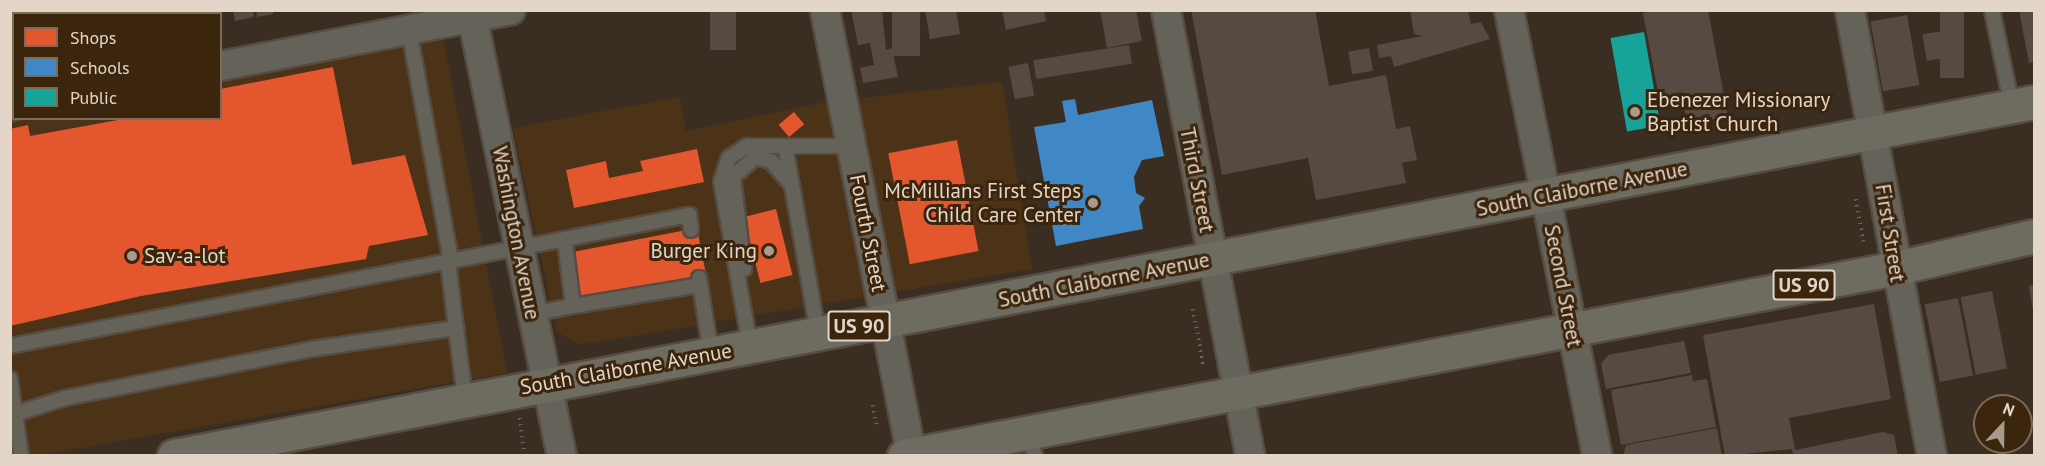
<!DOCTYPE html>
<html>
<head>
<meta charset="utf-8">
<style>
	body { margin:0 }
	#map { position:relative; width:2045px; height:466px; overflow:hidden; background:#3a2e22; font-family:"PT Sans",sans-serif }
	div>[style] { position:absolute }
	.built>* { inset:0; background:#4c3318 }
	.shops>* { inset:0; background:#e4572e; transform-origin:0 0 }
	.schools>* { inset:0; background:#3f88c5 }
	.public>* { inset:0; background:#17a398; transform-origin:0 0 }
	.building>* { inset:0; background:#564a43; transform-origin:0 0 }
	.path>* { height:4px; margin-top:-2px; transform-origin:0; background:repeating-linear-gradient(90deg,#666259 0 1.5px,transparent 0 6px) }
	.roads { filter:drop-shadow(2px 0 #574c41) drop-shadow(-2px 0 #574c41) drop-shadow(0 2px #574c41) drop-shadow(0 -2px #574c41) }
	.lane>* { height:14px; margin:-7px; padding:0 7px; transform-origin:7px; border-radius:7px; background:#656259 }
	.street>* { height:28px; margin:-14px; padding:0 14px; transform-origin:14px; border-radius:14px; background:#656259 }
	.primary>* { height:33px; margin:-16.5px; padding:0 16.5px; transform-origin:16.5px; border-radius:16.5px; background:#6e6b60 }
	.dots>* { width:16px; height:16px; translate:-50% -50%; box-sizing:border-box; border:3px solid #3b250d; border-radius:50% }
	span { translate:-50% -50%; white-space:nowrap; text-align:center; line-height:1.15; -webkit-text-stroke:6px #3b250d; paint-order:stroke }
	.shield-label span { padding:2px 4px; background:#3b250d; border:2px solid; border-radius:4px; -webkit-text-stroke-width:0 }
	.shield-label { font-size:20px; color:#e3d5c7; font-weight:700 }
	.poi-label { font-size:21px; color:#e3d5c7 }
	.left { translate:0 -50%; text-align:left }
	.right { translate:-100% -50%; text-align:right }
	.street-label { font-size:21px; color:#e3d5c7 }
	.frame { position:absolute; inset:0; border:12px solid #e3d5c7; pointer-events:none }
	.legend { position:absolute; left:12px; top:12px; width:210px; height:108px; box-sizing:border-box; background:#3b250d; border:2px solid #7e6b57; margin:0; padding:8px 10px; list-style:none; font-size:18px; color:#e3d5c7 }
	.legend li { display:flex; align-items:center; gap:12px; height:30px }
	.legend b { width:30px; border:2px solid #7e6b57 }
	.north { position:absolute; left:1973px; top:394px; width:60px; height:60px; box-sizing:border-box; background:#3b250d; border:2px solid #7e6b57; border-radius:50%; rotate:22deg; font-size:16px; font-weight:700; line-height:24px; text-align:center; color:#e3d5c7 }
	.north::after { content:''; display:block; margin:auto; width:21px; height:27px; background:#a89b8d; clip-path:polygon(50% 0,100% 100%,50% 72%,0 100%) }
</style>
</head>
<body>
<div id="map">
	<div class="built">
		<i style="clip-path:polygon(442px 32px,507px 373px,41px 455px,11px 455px,10px 117px,220px 118px,221px 77px)"></i>
		<i style="clip-path:polygon(1002px 82px,1032px 269px,591px 343px,579px 344px,557px 332px,513px 128px,680px 97px,686px 131px,826px 102px)"></i>
	</div>
	<div class="shops">
		<i style="clip-path:polygon(333px 67px,352px 165px,405px 155px,428px 235px,369px 246px,366px 259px,141px 296px,10px 326px,10px 129px,28px 125px,30px 136px,129px 118px,220px 118px,220px 89px)"></i>
		<i style="left:794px;top:112px;width:16px;height:20px;rotate:50deg"></i>
		<i style="left:957px;top:140px;width:113px;height:70px;rotate:79deg"></i>
		<i style="clip-path:polygon(697px 149px,704px 182px,574px 208px,566px 170px,606px 161px,609px 178px,643px 171px,640px 161px)"></i>
		<i style="left:776px;top:209px;width:68px;height:33px;rotate:76deg"></i>
		<i style="left:697px;top:228px;width:49px;height:129px;rotate:79deg"></i>
	</div>
	<div class="schools">
		<i style="clip-path:polygon(1075px 99px,1078px 115px,1152px 100px,1164px 156px,1142px 160px,1134px 177px,1136px 193px,1145px 198px,1139px 206px,1143px 229px,1056px 246px,1034px 127px,1066px 122px,1062px 101px)"></i>
	</div>
	<div class="public">
		<i style="left:1644px;top:32px;width:95px;height:34px;rotate:80deg"></i>
	</div>
	<div class="building">
		<i style="clip-path:polygon(10px 10px,65px 14px,14px 14px,10px 71px)"></i>
		<i style="left:115px;top:10px;width:28px;height:4px"></i>
		<i style="left:152px;top:10px;width:27px;height:4px"></i>
		<i style="left:186px;top:10px;width:29px;height:4px"></i>
		<i style="clip-path:polygon(233px 10px,253px 10px,254px 17px,235px 21px)"></i>
		<i style="clip-path:polygon(256px 10px,273px 10px,273px 14px,257px 17px)"></i>
		<i style="left:710px;top:10px;width:26px;height:40px"></i>
		<i style="clip-path:polygon(851px 10px,882px 10px,886px 50px,892px 48px,898px 77px,863px 83px,860px 68px,874px 65px,870px 43px,858px 45px)"></i>
		<i style="left:892px;top:10px;width:28px;height:46px"></i>
		<i style="clip-path:polygon(925px 10px,956px 10px,960px 34px,930px 39px)"></i>
		<i style="clip-path:polygon(1002px 10px,1044px 10px,1046px 21px,1006px 30px)"></i>
		<i style="clip-path:polygon(1100px 10px,1136px 10px,1142px 41px,1107px 48px)"></i>
		<i style="clip-path:polygon(1191px 10px,1315px 10px,1329px 86px,1386px 75px,1396px 129px,1410px 126px,1417px 160px,1402px 163px,1406px 183px,1316px 200px,1308px 158px,1222px 175px)"></i>
		<i style="clip-path:polygon(1410px 10px,1468px 10px,1471px 24px,1481px 22px,1490px 39px,1394px 67px,1391px 56px,1379px 58px,1377px 45px,1423px 36px,1414px 34px)"></i>
		<i style="clip-path:polygon(1660px 10px,1708px 10px,1728px 117px,1687px 123px,1681px 92px,1659px 97px,1643px 13px)"></i>
		<i style="left:1940px;top:10px;width:24px;height:68px"></i>
		<i style="clip-path:polygon(2019px 10px,2034px 10px,2034px 62px,2029px 63px)"></i>
		<i style="left:1907px;top:15px;width:71px;height:37px;rotate:80deg"></i>
		<i style="left:1942px;top:31px;width:27px;height:20px;rotate:80deg"></i>
		<i style="left:1129px;top:45px;width:19px;height:97px;rotate:81deg"></i>
		<i style="left:1369px;top:48px;width:23px;height:21px;rotate:80deg"></i>
		<i style="left:1028px;top:63px;width:33px;height:20px;rotate:79deg"></i>
		<i style="clip-path:polygon(2034px 285px,2034px 311px,2033px 311px,2029px 286px)"></i>
		<i style="left:1992px;top:291px;width:79px;height:32px;rotate:79deg"></i>
		<i style="left:1958px;top:298px;width:79px;height:34px;rotate:79deg"></i>
		<i style="clip-path:polygon(1874px 304px,1891px 399px,1789px 418px,1795px 450px,1883px 432px,1894px 435px,1898px 456px,1793px 456px,1792px 449px,1725px 456px,1703px 335px)"></i>
		<i style="clip-path:polygon(1684px 341px,1691px 373px,1606px 389px,1601px 364px,1608px 355px)"></i>
		<i style="clip-path:polygon(1692px 375px,1693px 381px,1707px 379px,1716px 427px,1621px 445px,1611px 390px)"></i>
		<i style="clip-path:polygon(1717px 428px,1722px 456px,1623px 456px,1626px 445px)"></i>
	</div>
	<div class="path">
		<i style="left:1856px;top:199px;width:43px;rotate:80.5deg"></i>
		<i style="left:1193px;top:309px;width:57px;rotate:79.9deg"></i>
		<i style="left:873px;top:405px;width:23px;rotate:80deg"></i>
		<i style="left:520px;top:418px;width:38px;rotate:83deg"></i>
	</div>
	<div class="roads">
		<div class="lane">
			<i style="left:1992px;top:10px;width:99px;rotate:78.3deg"></i>
			<i style="left:409px;top:30px;width:236px;rotate:79.7deg"></i>
			<i style="left:744px;top:269px;width:93px;rotate:-96.8deg"></i>
			<i style="left:733px;top:177px;width:30px;rotate:-42deg"></i>
			<i style="left:755px;top:157px;width:16px;rotate:14deg"></i>
			<i style="left:771px;top:161px;width:32px;rotate:49deg"></i>
			<i style="left:699px;top:278px;width:76px;rotate:80.9deg"></i>
			<i style="left:573px;top:306px;width:129px;rotate:-9.4deg"></i>
			<i style="left:532px;top:314px;width:42px;rotate:-11deg"></i>
			<i style="left:573px;top:306px;width:65px;rotate:-97deg"></i>
			<i style="left:456px;top:328px;width:71px;rotate:82.7deg"></i>
			<i style="left:818px;top:333px;width:190px;rotate:-100deg"></i>
			<i style="left:785px;top:146px;width:66px"></i>
			<i style="left:10px;top:346px;width:692px;rotate:-10.92deg"></i>
			<i style="left:689px;top:215px;width:15px;rotate:82deg"></i>
			<i style="left:750px;top:346px;width:167px;rotate:-100deg"></i>
			<i style="left:721px;top:182px;width:25px;rotate:-72deg"></i>
			<i style="left:729px;top:158px;width:22px;rotate:-34deg"></i>
			<i style="left:747px;top:146px;width:38px"></i>
			<i style="left:10px;top:379px;width:35px;rotate:82deg"></i>
			<i style="left:1028px;top:432px;width:25px;rotate:74deg"></i>
			<i style="left:21px;top:456px;width:42px;rotate:-98.1deg"></i>
			<i style="left:15px;top:414px;width:52px;rotate:-17.7deg"></i>
			<i style="left:65px;top:398px;width:252px;rotate:-11.2deg"></i>
			<i style="left:312px;top:349px;width:146px;rotate:-8.3deg"></i>
			<i style="left:456px;top:328px;width:66px;rotate:-96.9deg"></i>
		</div>
		<div class="street">
			<i style="left:471px;top:10px;width:455px;rotate:78.5deg"></i>
			<i style="left:825px;top:10px;width:454px;rotate:79deg"></i>
			<i style="left:1166px;top:10px;width:454px;rotate:79.3deg"></i>
			<i style="left:1509px;top:10px;width:455px;rotate:78.8deg"></i>
			<i style="left:1850px;top:10px;width:453px;rotate:79.6deg"></i>
			<i style="left:220px;top:66px;width:296px;rotate:-10.9deg"></i>
			<i style="left:10px;top:106px;width:4px;rotate:-14deg"></i>
		</div>
		<div class="primary">
			<i style="left:174px;top:456px;width:1893px;rotate:-10.78deg"></i>
			<i style="left:904px;top:456px;width:1010px;rotate:-10.73deg"></i>
			<i style="left:1896px;top:268px;width:142px;rotate:-13.1deg"></i>
		</div>
	</div>
	<div class="dots">
		<i style="left:1635px;top:112px;background:#a89b8d"></i>
		<i style="left:1093px;top:203px;background:#a89b8d"></i>
		<i style="left:769px;top:251px;background:#a89b8d"></i>
		<i style="left:132px;top:256px;background:#a89b8d"></i>
	</div>
	<div class="shield-label">
		<span style="left:1804px;top:285px">US 90</span>
		<span style="left:859px;top:326px">US 90</span>
	</div>
	<div class="poi-label">
		<span class="left" style="left:1647px;top:112px">Ebenezer Missionary<br>Baptist Church</span>
		<span class="right" style="left:1081px;top:203px">McMillians First Steps<br>Child Care Center</span>
		<span class="right" style="left:757px;top:251px">Burger King</span>
		<span class="left" style="left:144px;top:256px">Sav-a-lot</span>
	</div>
	<div class="street-label">
		<span style="left:1197px;top:180px;rotate:79deg">Third Street</span>
		<span style="left:1582px;top:189px;rotate:-11deg">South Claiborne Avenue</span>
		<span style="left:516px;top:233px;rotate:79deg">Washington Avenue</span>
		<span style="left:868px;top:233px;rotate:79deg">Fourth Street</span>
		<span style="left:1890px;top:233px;rotate:81deg">First Street</span>
		<span style="left:1104px;top:280px;rotate:-11deg">South Claiborne Avenue</span>
		<span style="left:1563px;top:286px;rotate:79deg">Second Street</span>
		<span style="left:626px;top:369px;rotate:-10deg">South Claiborne Avenue</span>
	</div>
	<div class="frame"></div>
	<ul class="legend">
	<li><b style="height:16px;background:#e4572e"></b>Shops</li>
	<li><b style="height:16px;background:#3f88c5"></b>Schools</li>
	<li><b style="height:16px;background:#17a398"></b>Public</li>
	</ul>
	<div class="north">N</div>
</div>
</body>
</html>
